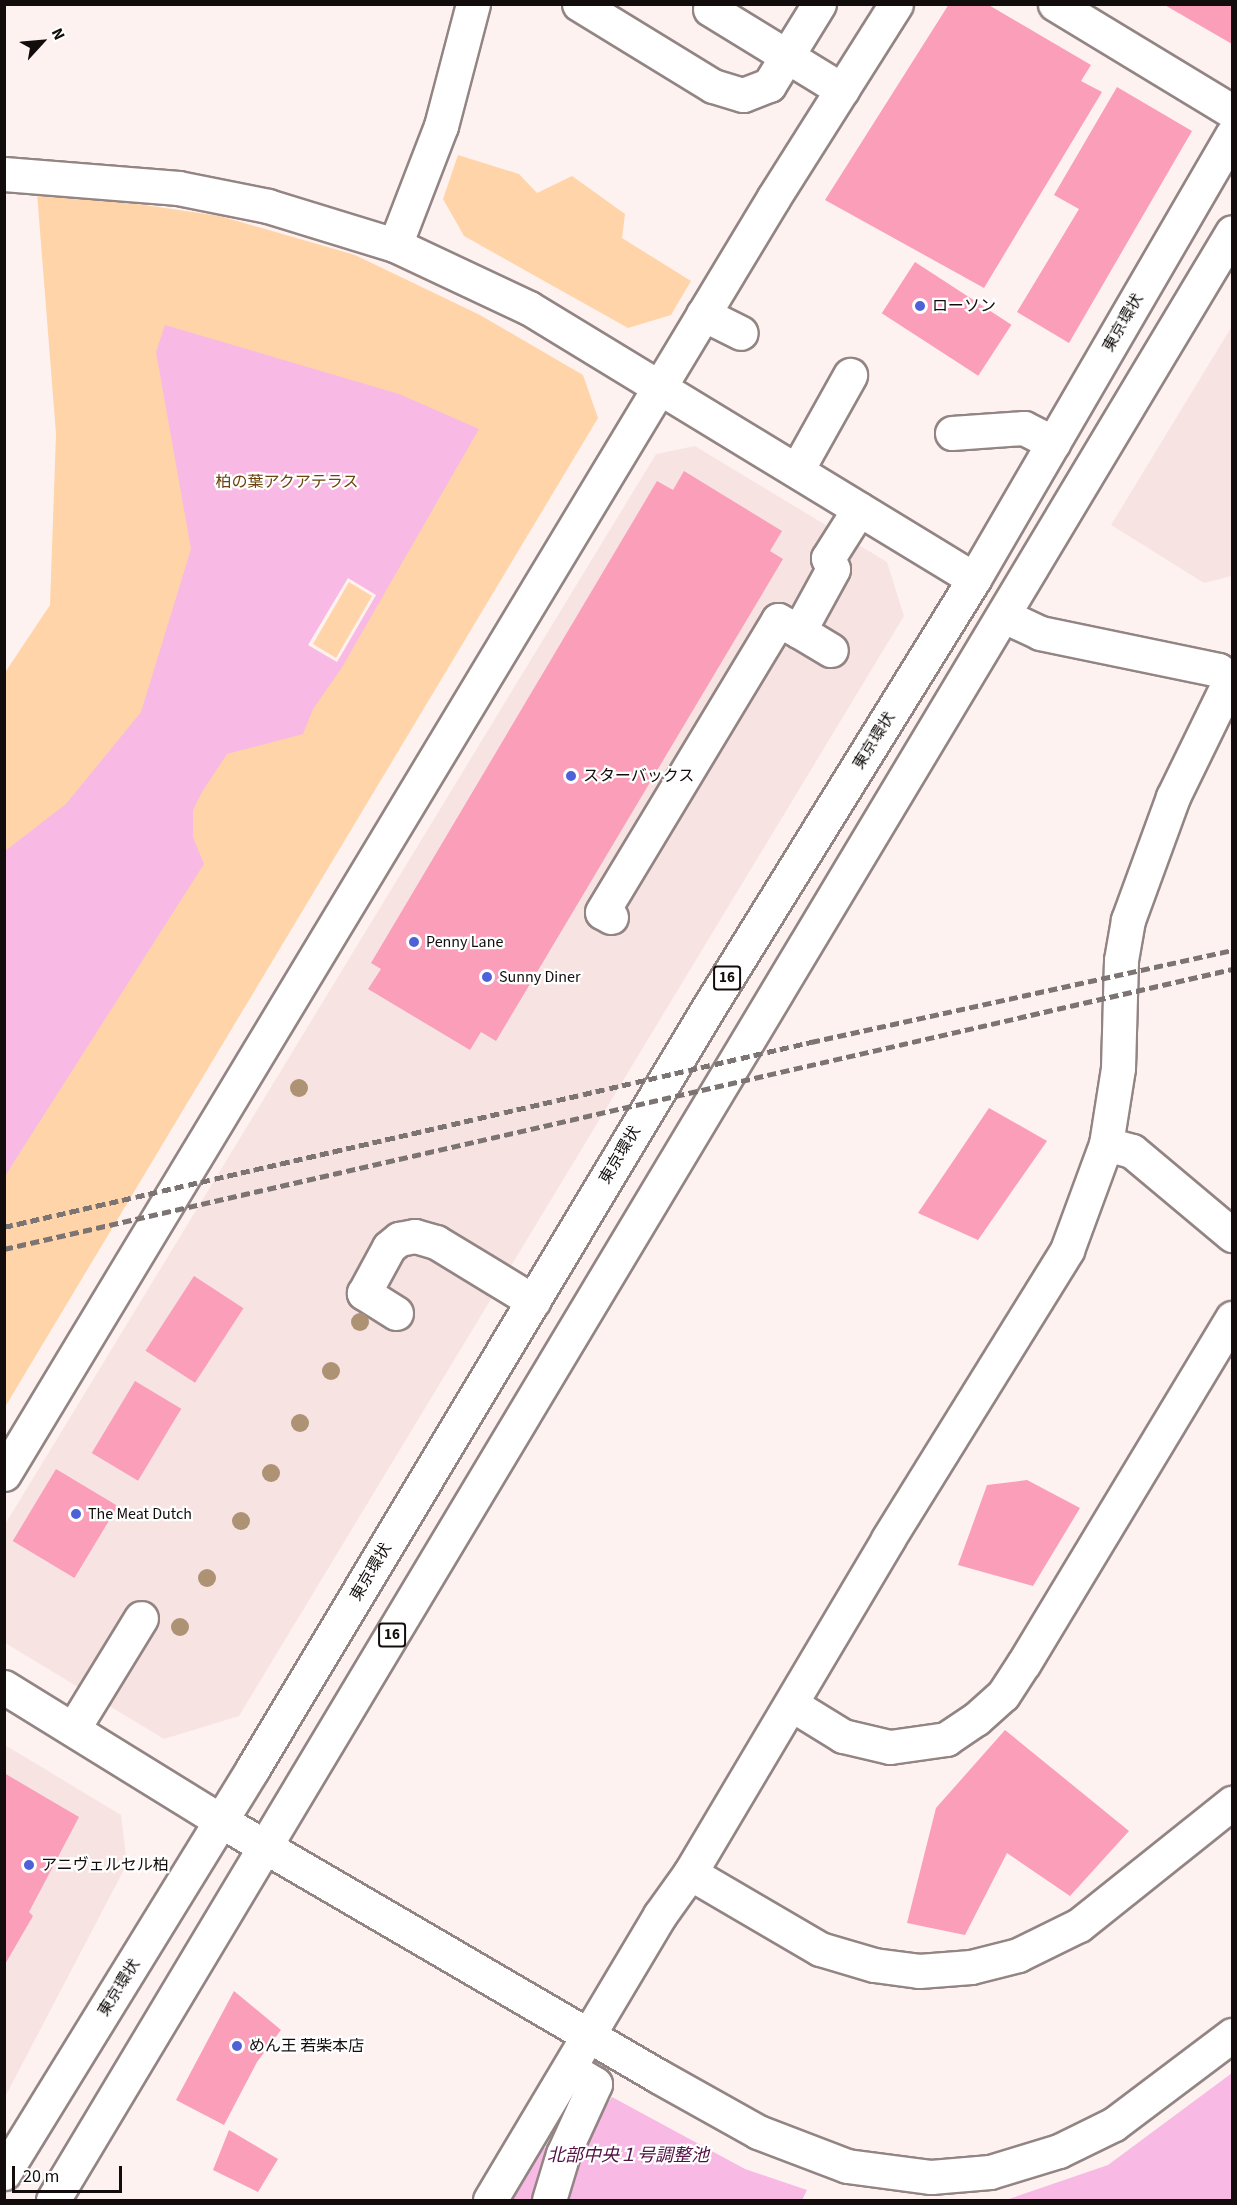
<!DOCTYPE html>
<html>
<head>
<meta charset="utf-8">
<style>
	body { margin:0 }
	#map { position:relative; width:1237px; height:2205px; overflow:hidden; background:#fef2f1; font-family:"Source Sans 3","Noto Sans JP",sans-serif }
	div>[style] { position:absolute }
	.built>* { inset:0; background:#f7e4e2 }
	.green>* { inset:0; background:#ffd4a9 }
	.water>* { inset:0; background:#f8b9e4 }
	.pier>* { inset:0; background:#fef2f1 }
	.building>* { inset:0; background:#fa9eba; transform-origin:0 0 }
	.roads { filter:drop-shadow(2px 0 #938584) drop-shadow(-2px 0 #938584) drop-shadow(0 2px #938584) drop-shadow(0 -2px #938584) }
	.minor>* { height:33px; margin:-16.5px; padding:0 16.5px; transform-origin:16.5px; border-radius:16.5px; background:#fff }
	.highway>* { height:33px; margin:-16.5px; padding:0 16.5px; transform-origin:16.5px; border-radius:16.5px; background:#fff }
	.rail>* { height:4.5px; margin-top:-2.25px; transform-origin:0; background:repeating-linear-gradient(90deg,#7c7473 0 9px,transparent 0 13.5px) }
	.trees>* { width:18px; height:18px; margin:-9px; border-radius:50%; background:#ae9274 }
	.dots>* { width:16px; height:16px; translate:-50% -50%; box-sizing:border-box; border:3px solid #fff; border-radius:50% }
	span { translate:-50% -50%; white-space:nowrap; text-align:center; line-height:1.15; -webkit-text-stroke:4.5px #fff; paint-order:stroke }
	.shield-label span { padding:2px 4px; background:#fff; border:2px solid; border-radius:4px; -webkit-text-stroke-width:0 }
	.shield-label { font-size:15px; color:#120d0c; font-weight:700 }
	.poi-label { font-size:16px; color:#120d0c }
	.left { translate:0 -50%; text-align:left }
	.street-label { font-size:16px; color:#120d0c }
	.park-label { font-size:16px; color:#6d430e }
	.water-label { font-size:18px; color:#521044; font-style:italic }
	.frame { position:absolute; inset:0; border:6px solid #120d0c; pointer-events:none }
	.north { position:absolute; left:12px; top:12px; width:60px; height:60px; -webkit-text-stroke:4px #fff; paint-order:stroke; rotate:64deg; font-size:16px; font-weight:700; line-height:24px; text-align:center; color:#120d0c }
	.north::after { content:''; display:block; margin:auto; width:21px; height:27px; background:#120d0c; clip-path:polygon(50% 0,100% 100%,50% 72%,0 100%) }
	.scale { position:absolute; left:12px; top:2166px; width:110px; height:27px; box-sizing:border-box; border:3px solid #120d0c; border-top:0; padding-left:8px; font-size:18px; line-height:21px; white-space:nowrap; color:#120d0c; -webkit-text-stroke:4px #fff; paint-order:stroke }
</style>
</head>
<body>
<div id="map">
	<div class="built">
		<i style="clip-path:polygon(1232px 326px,1232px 576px,1204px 583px,1111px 525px)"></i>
		<i style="clip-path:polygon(695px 446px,887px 562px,904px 616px,239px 1716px,164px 1739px,5px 1643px,4px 1526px,656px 454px)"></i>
		<i style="clip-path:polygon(5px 1745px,121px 1815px,127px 1864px,5px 2097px)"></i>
	</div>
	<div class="green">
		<i style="clip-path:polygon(458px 155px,519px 174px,537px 193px,572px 176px,625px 214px,622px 238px,691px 281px,671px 315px,628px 328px,464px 236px,443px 199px)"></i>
		<i style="clip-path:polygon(55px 192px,220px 216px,355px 255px,480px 315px,583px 375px,598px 418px,5px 1407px,4px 674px,50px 605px,56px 434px,37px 193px)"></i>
	</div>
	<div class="water">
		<i style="clip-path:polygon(evenodd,165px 325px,399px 394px,479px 429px,341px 669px,313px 709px,303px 734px,227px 754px,202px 792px,193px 810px,193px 837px,204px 864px,5px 1176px,5px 851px,66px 804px,141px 712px,191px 549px,156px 352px,165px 325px,348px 579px,376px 595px,337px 662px,309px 645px,348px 579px)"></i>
		<i style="clip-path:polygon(1232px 2073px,1232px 2200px,1006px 2200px,1108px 2165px)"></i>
		<i style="clip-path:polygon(612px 2097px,745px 2169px,807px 2190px,802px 2200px,513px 2200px,544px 2148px,573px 2157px)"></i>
	</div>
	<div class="pier">
		<i style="clip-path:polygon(evenodd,348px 578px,376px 595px,337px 662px,308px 645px,348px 578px,349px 582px,372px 596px,336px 658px,313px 644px,349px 582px)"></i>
	</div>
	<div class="building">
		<i style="clip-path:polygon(949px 4px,987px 4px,1091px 65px,1081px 81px,1102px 92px,984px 288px,825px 200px)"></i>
		<i style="clip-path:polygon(1163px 4px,1232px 4px,1232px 44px)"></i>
		<i style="clip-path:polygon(1117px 87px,1192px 131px,1069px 343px,1017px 312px,1079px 209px,1054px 195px)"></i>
		<i style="left:915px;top:262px;width:115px;height:61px;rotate:33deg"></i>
		<i style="clip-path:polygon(684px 471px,782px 531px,770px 551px,783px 559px,496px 1041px,481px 1032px,470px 1050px,368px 989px,381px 969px,371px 963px,657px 481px,673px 490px)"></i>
		<i style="clip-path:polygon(989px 1108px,1047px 1141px,978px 1240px,918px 1213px)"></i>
		<i style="left:194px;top:1276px;width:59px;height:89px;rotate:33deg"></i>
		<i style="left:135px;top:1381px;width:54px;height:84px;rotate:31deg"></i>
		<i style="left:56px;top:1469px;width:72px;height:84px;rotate:31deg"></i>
		<i style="clip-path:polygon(1027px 1480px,1080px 1508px,1033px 1586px,958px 1565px,987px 1485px)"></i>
		<i style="clip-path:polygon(1005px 1730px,1129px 1831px,1070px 1896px,1007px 1853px,965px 1935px,907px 1923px,936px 1808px)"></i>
		<i style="clip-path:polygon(4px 1773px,79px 1817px,29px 1912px,33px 1916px,4px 1966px)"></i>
		<i style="clip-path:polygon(234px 1991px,281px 2030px,257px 2062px,224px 2125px,176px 2100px)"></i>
		<i style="clip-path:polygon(229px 2130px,278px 2159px,258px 2192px,213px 2170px)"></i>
	</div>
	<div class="roads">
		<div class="minor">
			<i style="left:579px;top:4px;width:157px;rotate:31.5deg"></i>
			<i style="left:713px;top:86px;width:31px;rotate:17deg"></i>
			<i style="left:743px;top:95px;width:28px;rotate:-21deg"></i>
			<i style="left:769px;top:85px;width:95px;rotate:-58.3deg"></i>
			<i style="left:1055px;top:4px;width:207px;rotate:31.2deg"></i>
			<i style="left:710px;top:9px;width:155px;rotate:31.5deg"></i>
			<i style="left:4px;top:174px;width:175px;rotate:4.6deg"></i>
			<i style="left:178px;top:188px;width:92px;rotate:11.3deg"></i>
			<i style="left:268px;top:206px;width:133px;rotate:17.1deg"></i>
			<i style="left:395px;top:245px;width:148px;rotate:25.2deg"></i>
			<i style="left:529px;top:308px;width:521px;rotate:31.34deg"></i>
			<i style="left:395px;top:245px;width:128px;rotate:-68.9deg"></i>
			<i style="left:441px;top:126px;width:126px;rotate:-75.3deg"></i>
			<i style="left:703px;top:314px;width:42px;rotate:26.6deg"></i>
			<i style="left:952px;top:433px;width:72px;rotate:-4deg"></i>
			<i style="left:1024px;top:428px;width:33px;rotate:27deg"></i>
			<i style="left:797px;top:470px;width:109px;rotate:-60.8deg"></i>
			<i style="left:828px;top:558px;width:12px;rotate:66deg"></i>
			<i style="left:833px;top:569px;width:71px;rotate:118.7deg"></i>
			<i style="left:799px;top:631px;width:37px;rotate:31deg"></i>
			<i style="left:828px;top:558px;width:58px;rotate:-57.7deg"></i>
			<i style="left:1004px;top:616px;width:40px;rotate:25deg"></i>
			<i style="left:1040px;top:633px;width:182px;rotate:11.7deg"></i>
			<i style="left:1218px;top:670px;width:14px;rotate:34deg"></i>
			<i style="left:611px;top:917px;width:10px;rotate:-151deg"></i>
			<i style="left:602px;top:912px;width:341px;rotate:-58.9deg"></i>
			<i style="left:778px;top:620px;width:24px;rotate:28deg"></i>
			<i style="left:1106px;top:1144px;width:27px;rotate:15deg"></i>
			<i style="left:1132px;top:1151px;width:131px;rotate:40deg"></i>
			<i style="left:396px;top:1313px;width:38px;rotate:-148deg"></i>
			<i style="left:364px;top:1293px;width:52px;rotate:-61.5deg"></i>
			<i style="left:389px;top:1247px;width:13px;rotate:-39deg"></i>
			<i style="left:399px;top:1239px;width:16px;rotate:-11deg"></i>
			<i style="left:415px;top:1236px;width:22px;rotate:16deg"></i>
			<i style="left:436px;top:1242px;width:114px;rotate:31.3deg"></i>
			<i style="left:4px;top:1474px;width:1491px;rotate:-58.91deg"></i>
			<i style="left:774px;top:197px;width:228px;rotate:-57.7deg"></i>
			<i style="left:4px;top:1687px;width:255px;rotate:31.7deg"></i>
			<i style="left:221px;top:1821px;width:506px;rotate:30.26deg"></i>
			<i style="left:658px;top:2076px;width:115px;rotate:29.2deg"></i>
			<i style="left:758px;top:2132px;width:95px;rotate:20.9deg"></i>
			<i style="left:847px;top:2166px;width:85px;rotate:7.5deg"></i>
			<i style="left:931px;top:2177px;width:59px;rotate:-4.8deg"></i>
			<i style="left:990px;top:2172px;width:72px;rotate:-16.9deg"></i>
			<i style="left:1059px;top:2151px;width:61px;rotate:-26.1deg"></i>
			<i style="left:1114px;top:2124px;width:148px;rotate:-37deg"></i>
			<i style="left:791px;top:1704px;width:61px;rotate:31.6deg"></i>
			<i style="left:843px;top:1736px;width:48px;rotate:13.2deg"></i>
			<i style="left:890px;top:1747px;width:57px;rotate:-8.1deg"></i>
			<i style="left:946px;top:1739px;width:36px;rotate:-34deg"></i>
			<i style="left:976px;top:1719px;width:36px;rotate:-42deg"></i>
			<i style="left:1003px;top:1695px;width:38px;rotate:-57deg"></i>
			<i style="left:1024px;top:1663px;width:403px;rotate:-58.9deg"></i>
			<i style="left:73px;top:1729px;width:130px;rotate:-58.5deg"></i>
			<i style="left:690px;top:1873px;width:151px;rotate:30.3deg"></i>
			<i style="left:820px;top:1949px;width:56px;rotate:16.5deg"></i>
			<i style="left:874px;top:1965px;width:45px;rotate:7.6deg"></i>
			<i style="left:919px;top:1971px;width:52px;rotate:-4.4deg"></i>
			<i style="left:971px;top:1967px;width:49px;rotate:-14.3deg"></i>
			<i style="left:1018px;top:1955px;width:68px;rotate:-26.2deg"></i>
			<i style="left:1079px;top:1925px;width:196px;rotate:-38.6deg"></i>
			<i style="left:490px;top:2200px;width:332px;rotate:-59.2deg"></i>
			<i style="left:660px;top:1915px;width:52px;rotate:-54.5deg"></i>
			<i style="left:690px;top:1873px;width:388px;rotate:-59.3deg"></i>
			<i style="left:888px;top:1539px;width:340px;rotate:-58.2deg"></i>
			<i style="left:1067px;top:1250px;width:113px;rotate:-69.8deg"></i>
			<i style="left:1106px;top:1144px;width:77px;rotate:-81deg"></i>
			<i style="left:1118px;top:1068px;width:108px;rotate:-88.4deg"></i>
			<i style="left:1121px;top:960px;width:41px;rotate:-80.1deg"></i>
			<i style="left:1128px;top:920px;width:131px;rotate:-69.9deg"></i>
			<i style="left:1173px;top:797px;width:135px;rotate:-64deg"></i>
			<i style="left:549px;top:2200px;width:48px;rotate:-73.1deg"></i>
			<i style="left:563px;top:2154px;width:77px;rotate:-65.4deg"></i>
			<i style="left:595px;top:2084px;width:29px;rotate:-149deg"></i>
		</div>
		<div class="highway">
			<i style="left:4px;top:2173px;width:475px;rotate:-58.4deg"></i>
			<i style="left:253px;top:1768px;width:887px;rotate:-59.07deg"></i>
			<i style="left:709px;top:1007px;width:503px;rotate:-58.24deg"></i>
			<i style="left:974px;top:579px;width:514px;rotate:-59.84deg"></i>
			<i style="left:53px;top:2200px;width:2294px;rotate:-59.07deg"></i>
		</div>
	</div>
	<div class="rail">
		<i style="left:4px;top:1227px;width:828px;rotate:-12.91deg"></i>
		<i style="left:811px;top:1042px;width:431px;rotate:-12.3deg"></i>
		<i style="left:4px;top:1249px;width:1260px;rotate:-12.84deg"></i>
	</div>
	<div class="trees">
		<i style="left:299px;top:1088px"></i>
		<i style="left:360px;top:1322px"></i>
		<i style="left:331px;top:1371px"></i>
		<i style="left:300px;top:1423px"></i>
		<i style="left:271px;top:1473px"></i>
		<i style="left:241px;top:1521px"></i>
		<i style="left:207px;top:1578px"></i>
		<i style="left:180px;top:1627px"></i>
	</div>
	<div class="dots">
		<i style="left:920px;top:306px;background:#4e61d7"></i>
		<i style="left:571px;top:776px;background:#4e61d7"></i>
		<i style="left:414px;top:942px;background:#4e61d7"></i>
		<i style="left:487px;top:977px;background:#4e61d7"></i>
		<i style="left:76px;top:1514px;background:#4e61d7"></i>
		<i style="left:29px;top:1865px;background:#4e61d7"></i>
		<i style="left:237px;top:2046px;background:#4e61d7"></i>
	</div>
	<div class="shield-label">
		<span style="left:727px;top:978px">16</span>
		<span style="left:392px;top:1635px">16</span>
	</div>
	<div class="poi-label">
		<span class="left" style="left:932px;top:306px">ローソン</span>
		<span class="left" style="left:583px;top:776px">スターバックス</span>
		<span class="left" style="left:426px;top:942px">Penny Lane</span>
		<span class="left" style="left:499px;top:977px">Sunny Diner</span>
		<span class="left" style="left:88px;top:1514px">The Meat Dutch</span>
		<span class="left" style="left:41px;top:1865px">アニヴェルセル柏</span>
		<span class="left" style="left:249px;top:2046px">めん王 若柴本店</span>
	</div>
	<div class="street-label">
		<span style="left:1123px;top:323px;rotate:-60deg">東京環状</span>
		<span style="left:874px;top:741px;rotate:-58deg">東京環状</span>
		<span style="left:620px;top:1155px;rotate:-59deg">東京環状</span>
		<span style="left:371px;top:1572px;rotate:-59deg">東京環状</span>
		<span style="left:119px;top:1988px;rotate:-58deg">東京環状</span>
	</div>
	<div class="park-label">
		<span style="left:287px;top:482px">柏の葉アクアテラス</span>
	</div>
	<div class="water-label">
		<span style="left:628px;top:2156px">北部中央１号調整池</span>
	</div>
	<div class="frame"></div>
	<div class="north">N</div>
	<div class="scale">20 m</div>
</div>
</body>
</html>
